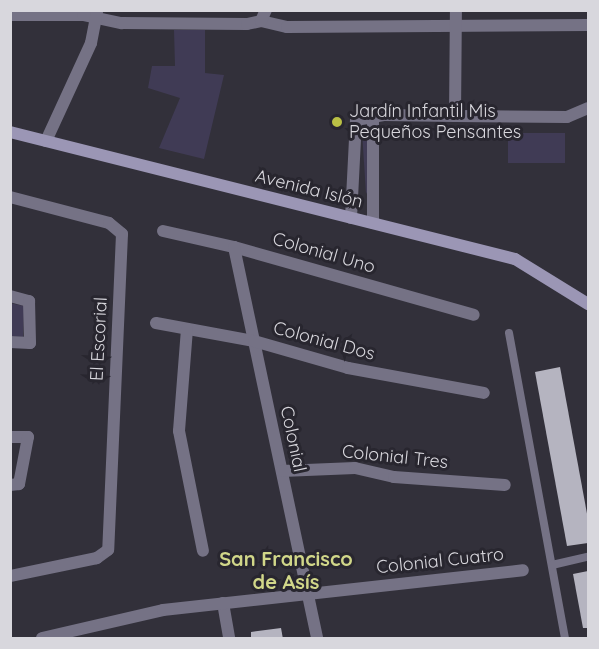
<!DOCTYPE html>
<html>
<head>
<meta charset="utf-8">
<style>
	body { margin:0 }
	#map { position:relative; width:599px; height:649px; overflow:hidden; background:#32303a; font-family:Quicksand,sans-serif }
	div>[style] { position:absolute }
	.green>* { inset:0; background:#403b55; transform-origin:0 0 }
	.building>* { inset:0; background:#b5b4c0 }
	.service>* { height:8px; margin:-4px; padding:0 4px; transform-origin:4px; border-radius:4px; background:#757285 }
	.minor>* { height:12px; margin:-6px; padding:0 6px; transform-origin:6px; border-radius:6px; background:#757285 }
	.tertiary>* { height:12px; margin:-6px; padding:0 6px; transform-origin:6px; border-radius:6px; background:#757285 }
	.secondary>* { height:12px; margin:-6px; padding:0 6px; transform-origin:6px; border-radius:6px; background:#9b96b5 }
	.dots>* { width:16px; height:16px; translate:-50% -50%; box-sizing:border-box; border:3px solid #28262f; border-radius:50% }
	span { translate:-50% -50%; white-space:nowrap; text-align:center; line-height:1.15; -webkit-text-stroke:6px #28262f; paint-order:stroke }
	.poi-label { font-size:18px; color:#d8d7dd }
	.left { translate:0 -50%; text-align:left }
	.street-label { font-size:18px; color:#d8d7dd }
	.neighbourhood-label { font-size:20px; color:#d1d789; font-weight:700 }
	.frame { position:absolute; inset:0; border:12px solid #d8d7dd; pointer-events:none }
</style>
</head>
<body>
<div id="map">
	<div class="green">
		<i style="clip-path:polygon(174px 30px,205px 30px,205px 73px,224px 75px,204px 159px,159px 148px,180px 98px,148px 88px,152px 66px,175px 66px)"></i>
		<i style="clip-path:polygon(367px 130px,367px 192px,366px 194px,362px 131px)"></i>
		<i style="left:508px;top:133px;width:57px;height:30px"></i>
		<i style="clip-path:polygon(10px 303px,24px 306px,23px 337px,11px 336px)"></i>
	</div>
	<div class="building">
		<i style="clip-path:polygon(560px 367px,588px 519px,588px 543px,567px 546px,535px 372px)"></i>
		<i style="clip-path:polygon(588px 571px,588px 628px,583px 628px,573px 574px)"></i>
		<i style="clip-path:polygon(281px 628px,283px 639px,251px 639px,251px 632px)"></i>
	</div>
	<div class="service">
		<i style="left:509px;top:333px;width:310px;rotate:79.6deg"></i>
		<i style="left:552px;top:565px;width:37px;rotate:-13deg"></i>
	</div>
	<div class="minor">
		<i style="left:10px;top:15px;width:73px"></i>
		<i style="left:83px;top:15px;width:40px;rotate:12deg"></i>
		<i style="left:122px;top:23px;width:125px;rotate:0.5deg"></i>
		<i style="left:247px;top:24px;width:14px;rotate:-12deg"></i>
		<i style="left:261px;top:21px;width:27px;rotate:13deg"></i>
		<i style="left:287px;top:27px;width:301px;rotate:-0.4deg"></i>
		<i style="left:261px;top:21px;width:12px;rotate:-66deg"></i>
		<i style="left:455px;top:116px;width:112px;rotate:0.5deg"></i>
		<i style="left:567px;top:117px;width:23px;rotate:-23deg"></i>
		<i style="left:46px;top:141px;width:108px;rotate:-65.3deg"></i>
		<i style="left:91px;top:43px;width:32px;rotate:-79deg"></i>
		<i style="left:10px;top:197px;width:102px;rotate:14.7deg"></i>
		<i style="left:109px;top:223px;width:17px;rotate:40deg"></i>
		<i style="left:122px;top:234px;width:316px;rotate:92.5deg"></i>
		<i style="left:108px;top:550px;width:14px;rotate:144deg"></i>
		<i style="left:97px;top:558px;width:89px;rotate:168.3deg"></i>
		<i style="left:163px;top:231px;width:73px;rotate:12.7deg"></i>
		<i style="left:234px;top:247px;width:249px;rotate:15.8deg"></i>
		<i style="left:234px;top:247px;width:400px;rotate:78deg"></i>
		<i style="left:10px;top:296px;width:20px;rotate:15deg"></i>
		<i style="left:29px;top:301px;width:42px;rotate:88.6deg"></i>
		<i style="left:30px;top:343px;width:20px;rotate:-177deg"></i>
		<i style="left:156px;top:323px;width:100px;rotate:10.4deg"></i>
		<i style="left:254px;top:341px;width:98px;rotate:16deg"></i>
		<i style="left:348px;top:368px;width:138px;rotate:10.4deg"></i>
		<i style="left:187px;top:329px;width:102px;rotate:94.5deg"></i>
		<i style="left:179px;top:431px;width:122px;rotate:78.7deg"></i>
		<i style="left:10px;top:437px;width:18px"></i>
		<i style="left:28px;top:437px;width:48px;rotate:100.8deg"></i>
		<i style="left:19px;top:484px;width:9px;rotate:174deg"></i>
		<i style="left:282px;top:471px;width:73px;rotate:-2.4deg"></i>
		<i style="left:355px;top:468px;width:40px;rotate:13deg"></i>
		<i style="left:394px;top:477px;width:111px;rotate:4.1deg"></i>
		<i style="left:223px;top:603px;width:36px;rotate:80deg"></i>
		<i style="left:42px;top:638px;width:124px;rotate:-13deg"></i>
		<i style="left:163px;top:610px;width:362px;rotate:-6.3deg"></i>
	</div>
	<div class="tertiary">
		<i style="left:351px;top:218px;width:98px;rotate:-87.1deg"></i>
		<i style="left:356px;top:120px;width:28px;rotate:-10deg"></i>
		<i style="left:384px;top:115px;width:71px;rotate:0.8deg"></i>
		<i style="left:455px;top:116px;width:106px;rotate:-89.5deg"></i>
		<i style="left:373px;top:223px;width:107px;rotate:-90deg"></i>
	</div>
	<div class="secondary">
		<i style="left:10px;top:132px;width:521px;rotate:14.12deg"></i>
		<i style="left:515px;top:259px;width:86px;rotate:31.7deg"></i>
	</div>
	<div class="dots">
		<i style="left:337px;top:122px;background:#bac045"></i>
	</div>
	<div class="poi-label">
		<span class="left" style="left:349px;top:122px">Jardín Infantil Mis<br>Pequeños Pensantes</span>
	</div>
	<div class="street-label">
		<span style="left:309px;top:189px;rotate:14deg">Avenida Islón</span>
		<span style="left:324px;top:253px;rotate:16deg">Colonial Uno</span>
		<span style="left:99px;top:339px;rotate:-87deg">El Escorial</span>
		<span style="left:324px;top:341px;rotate:15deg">Colonial Dos</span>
		<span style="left:293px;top:439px;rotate:78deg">Colonial</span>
		<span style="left:395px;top:457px;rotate:6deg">Colonial Tres</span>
		<span style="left:440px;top:561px;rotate:-6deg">Colonial Cuatro</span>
	</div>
	<div class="neighbourhood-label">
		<span style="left:286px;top:570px">San Francisco<br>de Asís</span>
	</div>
	<div class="frame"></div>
</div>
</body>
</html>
